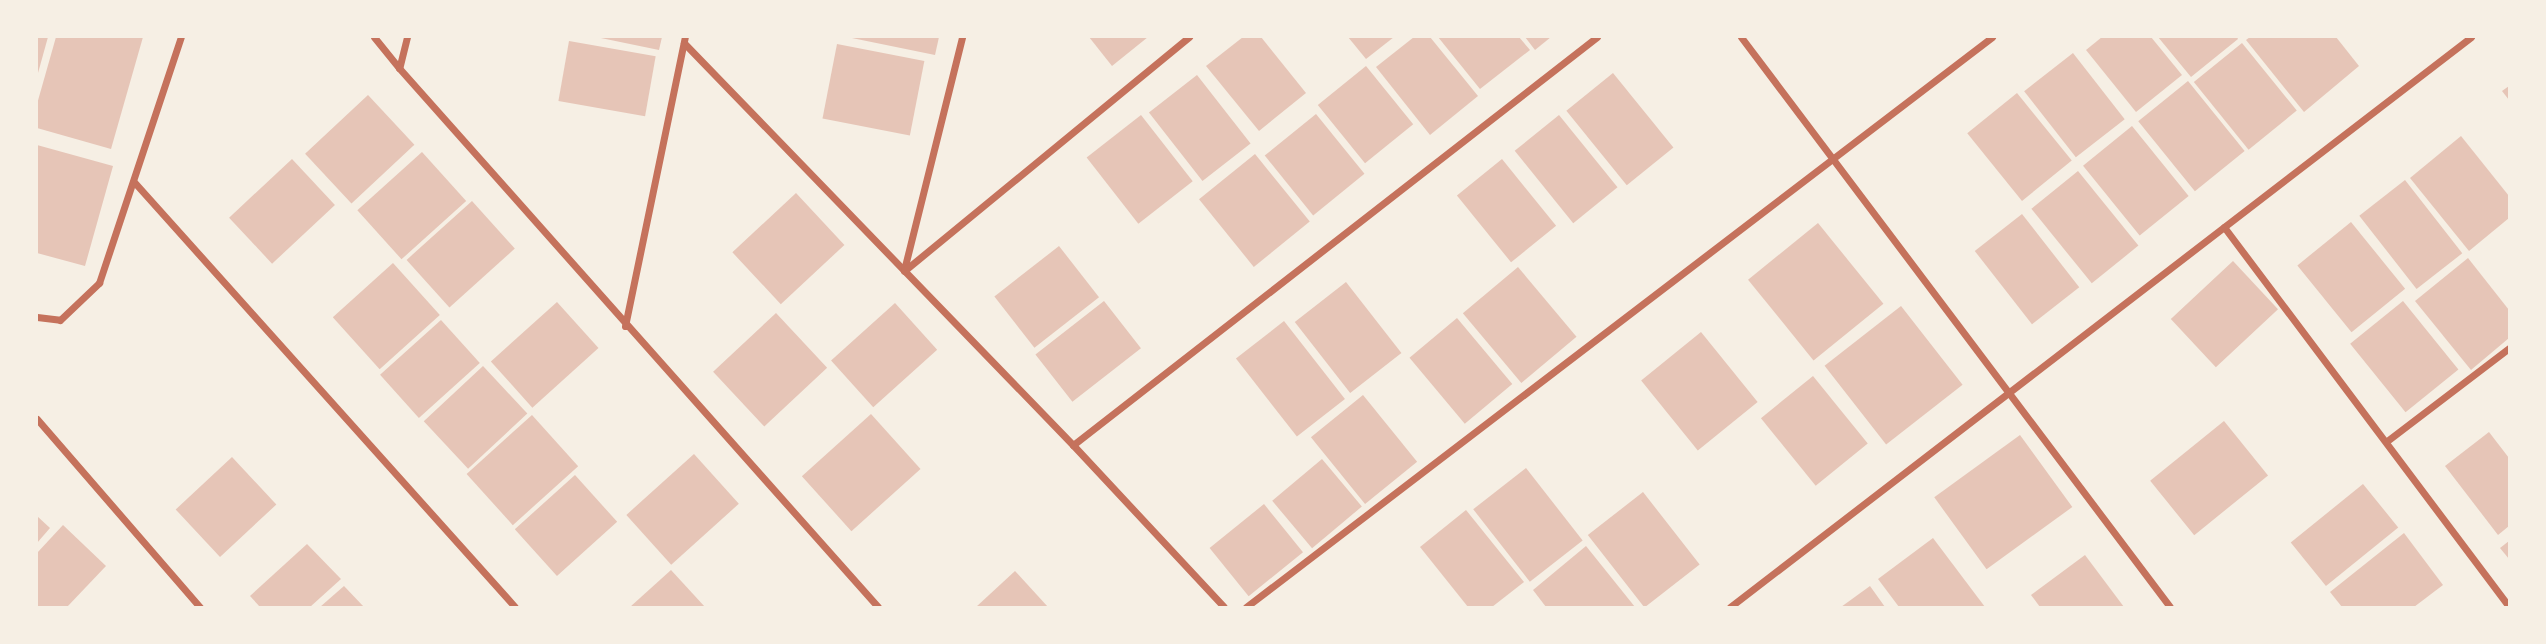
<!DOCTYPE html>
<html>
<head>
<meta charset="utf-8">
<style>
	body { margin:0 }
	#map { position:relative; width:2546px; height:644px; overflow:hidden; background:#f6efe4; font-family:"IBM Plex Sans",sans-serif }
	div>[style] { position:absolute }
	.building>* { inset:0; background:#e6c5b7; transform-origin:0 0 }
	.minor>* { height:7px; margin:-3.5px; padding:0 3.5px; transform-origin:3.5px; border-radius:3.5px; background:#c5725c }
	span { translate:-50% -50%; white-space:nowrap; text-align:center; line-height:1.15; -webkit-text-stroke:7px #f6efe4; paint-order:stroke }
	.frame { position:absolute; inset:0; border:38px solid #f6efe4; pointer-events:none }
</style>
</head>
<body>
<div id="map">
	<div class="building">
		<i style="clip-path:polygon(37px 37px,48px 37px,38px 73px,37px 72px)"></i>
		<i style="clip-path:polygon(56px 37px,143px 37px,111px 149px,37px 128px,37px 104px)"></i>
		<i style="clip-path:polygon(596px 37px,662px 37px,659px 50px)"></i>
		<i style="clip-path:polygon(847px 37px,939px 37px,935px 55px)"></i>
		<i style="clip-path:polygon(1089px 37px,1148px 37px,1112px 66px)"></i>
		<i style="clip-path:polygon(1243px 37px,1261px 37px,1306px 93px,1259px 131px,1206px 66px)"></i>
		<i style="clip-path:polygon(1348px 37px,1394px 37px,1366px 59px)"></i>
		<i style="clip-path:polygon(1414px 37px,1430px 37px,1478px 96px,1430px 135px,1376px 67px)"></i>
		<i style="clip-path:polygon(1438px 37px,1519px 37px,1530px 50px,1480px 89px)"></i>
		<i style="clip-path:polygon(1525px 37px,1551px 37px,1535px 50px)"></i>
		<i style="clip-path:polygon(2102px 37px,2151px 37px,2182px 75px,2136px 112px,2086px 50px)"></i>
		<i style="clip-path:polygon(2158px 37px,2237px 37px,2238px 39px,2191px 77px)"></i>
		<i style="clip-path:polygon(2250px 37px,2336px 37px,2359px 66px,2304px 112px,2246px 40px)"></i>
		<i style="left:569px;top:41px;width:88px;height:61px;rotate:10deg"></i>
		<i style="left:2242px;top:43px;width:87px;height:62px;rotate:51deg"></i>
		<i style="left:837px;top:44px;width:89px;height:76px;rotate:11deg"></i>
		<i style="left:2073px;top:53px;width:84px;height:62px;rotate:52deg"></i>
		<i style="left:1366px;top:66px;width:75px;height:62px;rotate:51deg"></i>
		<i style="left:1613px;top:73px;width:96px;height:60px;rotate:51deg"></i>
		<i style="left:1197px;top:75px;width:87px;height:61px;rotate:52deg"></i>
		<i style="left:2188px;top:81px;width:90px;height:64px;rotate:51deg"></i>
		<i style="clip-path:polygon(2509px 86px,2509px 100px,2502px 91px)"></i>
		<i style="left:2017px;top:93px;width:87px;height:64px;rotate:51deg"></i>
		<i style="left:368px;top:95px;width:68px;height:86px;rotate:47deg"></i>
		<i style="left:1316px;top:114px;width:77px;height:66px;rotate:51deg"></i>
		<i style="left:1141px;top:115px;width:84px;height:69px;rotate:52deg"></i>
		<i style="left:1559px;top:115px;width:93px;height:57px;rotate:51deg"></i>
		<i style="left:2132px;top:126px;width:90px;height:63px;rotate:51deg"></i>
		<i style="clip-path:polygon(2461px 136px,2509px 196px,2509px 218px,2469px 251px,2410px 178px)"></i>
		<i style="clip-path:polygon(37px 145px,113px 166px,85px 266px,37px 253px)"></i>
		<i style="left:422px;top:152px;width:66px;height:87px;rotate:48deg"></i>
		<i style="left:1255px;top:154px;width:87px;height:72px;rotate:51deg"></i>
		<i style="left:292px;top:159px;width:63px;height:86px;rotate:47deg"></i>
		<i style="left:1502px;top:159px;width:86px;height:58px;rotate:51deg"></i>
		<i style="left:2078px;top:171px;width:96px;height:60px;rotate:51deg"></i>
		<i style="left:2405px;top:180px;width:93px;height:58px;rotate:52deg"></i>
		<i style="left:796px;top:193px;width:71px;height:87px;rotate:47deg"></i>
		<i style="left:472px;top:201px;width:64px;height:88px;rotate:48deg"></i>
		<i style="left:2022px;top:214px;width:93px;height:60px;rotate:52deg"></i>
		<i style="left:2351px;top:222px;width:86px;height:69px;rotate:51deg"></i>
		<i style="left:1818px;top:223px;width:104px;height:90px;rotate:51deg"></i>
		<i style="left:1059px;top:246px;width:65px;height:82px;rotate:52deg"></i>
		<i style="clip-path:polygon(2468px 258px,2509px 310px,2509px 338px,2471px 370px,2415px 301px)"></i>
		<i style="left:2233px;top:261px;width:66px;height:85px;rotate:47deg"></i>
		<i style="left:393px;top:263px;width:70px;height:81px;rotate:48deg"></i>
		<i style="left:1518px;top:267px;width:91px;height:72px;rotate:50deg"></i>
		<i style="left:1346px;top:282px;width:90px;height:65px;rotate:52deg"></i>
		<i style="left:1104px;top:301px;width:60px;height:87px;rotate:52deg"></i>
		<i style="left:2403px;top:301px;width:88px;height:68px;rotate:51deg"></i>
		<i style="left:557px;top:302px;width:62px;height:89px;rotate:48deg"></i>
		<i style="left:895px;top:303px;width:63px;height:86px;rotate:48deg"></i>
		<i style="left:1901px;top:306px;width:100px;height:97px;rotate:52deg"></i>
		<i style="left:776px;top:313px;width:75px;height:86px;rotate:47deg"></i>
		<i style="left:1457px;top:318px;width:86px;height:62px;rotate:50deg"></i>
		<i style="left:441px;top:320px;width:58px;height:82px;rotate:48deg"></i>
		<i style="left:1284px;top:321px;width:99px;height:61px;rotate:52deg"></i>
		<i style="left:1701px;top:332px;width:90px;height:77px;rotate:51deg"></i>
		<i style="left:483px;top:366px;width:65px;height:81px;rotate:47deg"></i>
		<i style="left:1813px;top:376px;width:87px;height:67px;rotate:51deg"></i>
		<i style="left:1363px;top:395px;width:86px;height:67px;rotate:51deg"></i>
		<i style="left:871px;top:414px;width:74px;height:93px;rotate:48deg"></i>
		<i style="left:532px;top:415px;width:69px;height:88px;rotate:48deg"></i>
		<i style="left:2224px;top:421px;width:70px;height:95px;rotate:51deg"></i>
		<i style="clip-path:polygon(2489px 432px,2509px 458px,2509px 526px,2498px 535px,2445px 466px)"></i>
		<i style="left:2020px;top:435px;width:89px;height:106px;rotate:54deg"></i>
		<i style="left:694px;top:454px;width:67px;height:91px;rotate:48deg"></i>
		<i style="left:232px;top:457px;width:65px;height:77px;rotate:47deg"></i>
		<i style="left:1322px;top:459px;width:62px;height:65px;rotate:50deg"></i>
		<i style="left:1526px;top:468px;width:92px;height:67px;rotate:52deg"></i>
		<i style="left:575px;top:475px;width:63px;height:81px;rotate:48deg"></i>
		<i style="left:2363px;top:484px;width:56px;height:93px;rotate:51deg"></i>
		<i style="left:1643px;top:492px;width:92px;height:70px;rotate:52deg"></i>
		<i style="left:1264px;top:504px;width:62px;height:70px;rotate:51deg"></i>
		<i style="clip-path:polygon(1466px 510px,1524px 582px,1492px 607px,1468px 607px,1420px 547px)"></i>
		<i style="clip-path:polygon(37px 516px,50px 528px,37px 543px)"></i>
		<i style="clip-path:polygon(63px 525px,106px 566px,67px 607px,37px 607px,37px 553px)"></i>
		<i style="clip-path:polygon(2404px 533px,2443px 585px,2414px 607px,2342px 607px,2330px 592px)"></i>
		<i style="clip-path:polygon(1933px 538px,1985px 607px,1899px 607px,1878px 579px)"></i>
		<i style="clip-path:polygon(2509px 541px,2509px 559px,2500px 548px)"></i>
		<i style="clip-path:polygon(307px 544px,341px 579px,310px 607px,260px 607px,250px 596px)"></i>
		<i style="clip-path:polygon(1586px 546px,1635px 607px,1546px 607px,1533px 590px)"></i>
		<i style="clip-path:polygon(2085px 555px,2124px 607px,2040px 607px,2031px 595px)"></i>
		<i style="clip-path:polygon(671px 570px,705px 607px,630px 607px)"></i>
		<i style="clip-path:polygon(1015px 571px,1048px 607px,976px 607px)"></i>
		<i style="clip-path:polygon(344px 586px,364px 607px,320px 607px)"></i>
		<i style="clip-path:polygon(1870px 586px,1885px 607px,1841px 607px)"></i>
	</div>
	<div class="minor">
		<i style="left:374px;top:37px;width:40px;rotate:51deg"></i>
		<i style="left:407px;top:37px;width:32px;rotate:104deg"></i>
		<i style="left:399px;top:68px;width:721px;rotate:48.37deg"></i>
		<i style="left:1741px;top:37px;width:713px;rotate:53.03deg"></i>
		<i style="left:684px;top:43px;width:559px;rotate:45.94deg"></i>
		<i style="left:1073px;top:445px;width:221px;rotate:47deg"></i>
		<i style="left:135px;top:183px;width:569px;rotate:48.13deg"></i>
		<i style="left:2224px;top:227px;width:475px;rotate:53.1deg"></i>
		<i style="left:904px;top:270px;width:240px;rotate:-76deg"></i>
		<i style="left:904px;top:271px;width:369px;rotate:-39.4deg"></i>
		<i style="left:37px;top:317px;width:23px;rotate:7deg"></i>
		<i style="left:60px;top:320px;width:54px;rotate:-43.5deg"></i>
		<i style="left:99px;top:283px;width:259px;rotate:-71.6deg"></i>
		<i style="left:625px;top:326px;width:295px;rotate:-78.3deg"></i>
		<i style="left:37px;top:419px;width:249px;rotate:49.1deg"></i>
		<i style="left:2387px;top:441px;width:153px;rotate:-37.3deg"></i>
		<i style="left:1073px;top:445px;width:664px;rotate:-37.91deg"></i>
		<i style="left:1246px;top:607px;width:939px;rotate:-37.38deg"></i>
		<i style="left:1730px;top:607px;width:935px;rotate:-37.57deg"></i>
	</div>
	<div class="frame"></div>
</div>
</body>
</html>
